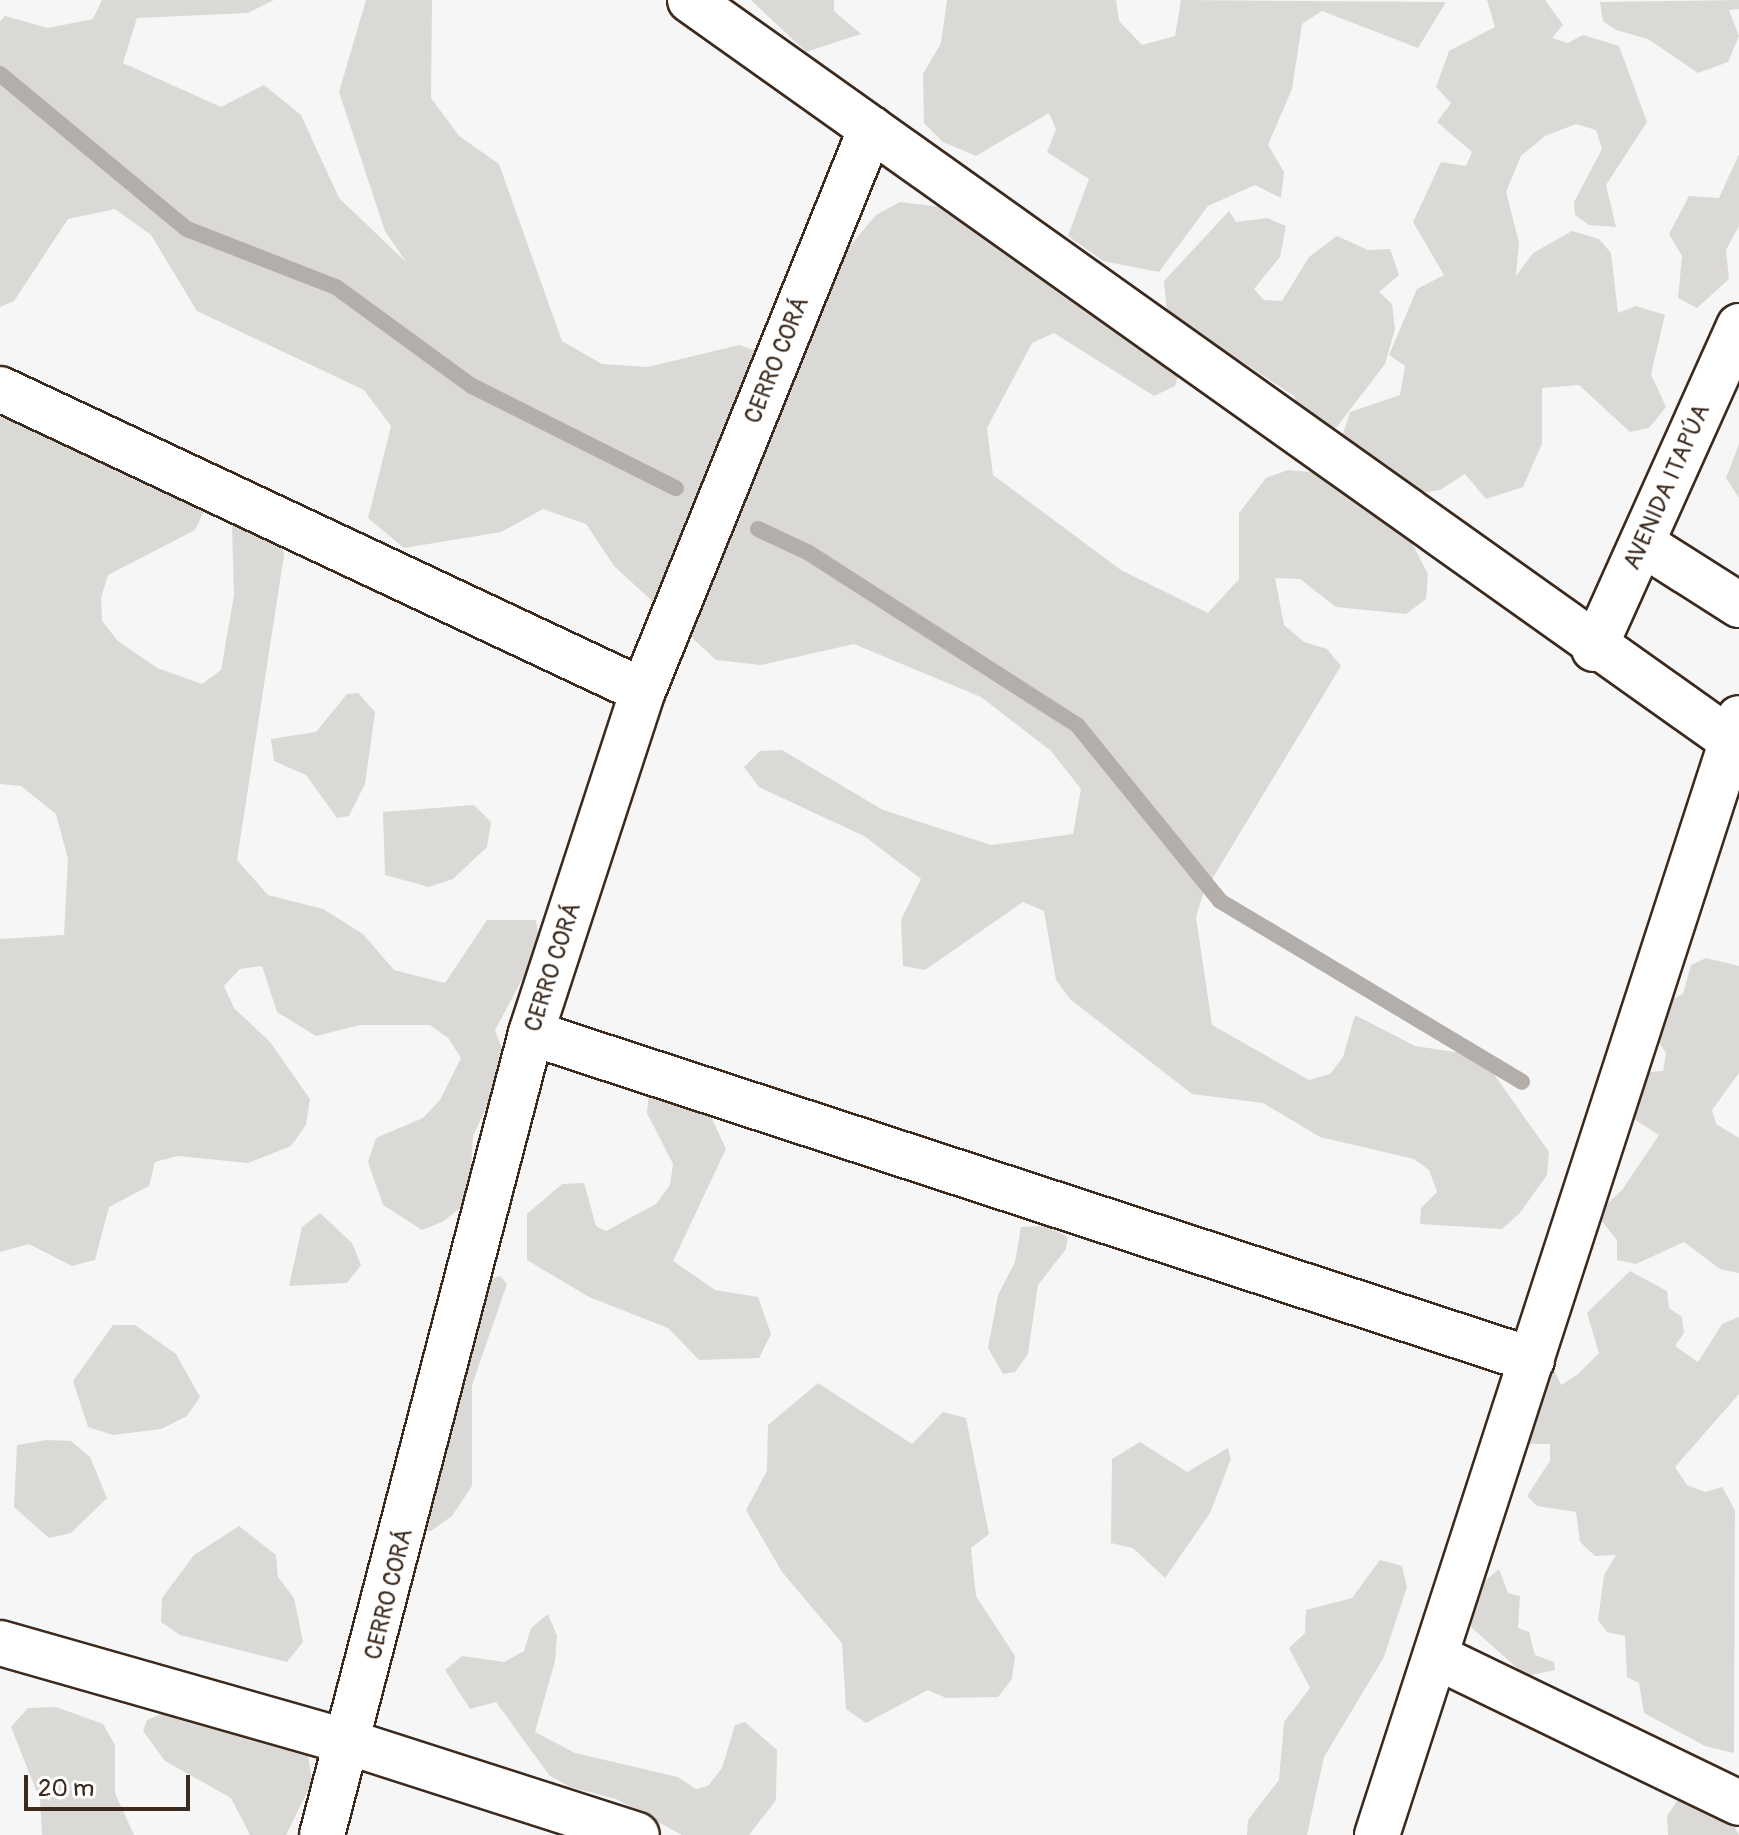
<!DOCTYPE html>
<html>
<head>
<meta charset="utf-8">
<style>
	body { margin:0 }
	#map { position:relative; width:1739px; height:1835px; overflow:hidden; background:#f7f6f6; font-family:Pangolin,sans-serif }
	div>[style] { position:absolute }
	.green>* { inset:0; background:#dbd9d6 }
	.stream>* { height:16px; margin:-8px; padding:0 8px; transform-origin:8px; border-radius:8px; background:#b4aeaa }
	.roads { filter:drop-shadow(2px 0 #3b2a1e) drop-shadow(-2px 0 #3b2a1e) drop-shadow(0 2px #3b2a1e) drop-shadow(0 -2px #3b2a1e) }
	.street>* { height:44px; margin:-22px; padding:0 22px; transform-origin:22px; border-radius:22px; background:#fff }
	span { translate:-50% -50%; white-space:nowrap; text-align:center; line-height:1.15; -webkit-text-stroke:7px #fff; paint-order:stroke }
	.street-label { font-size:24px; color:#3b2a1e }
	.scale { position:absolute; left:24px; top:1775px; width:166px; height:36px; box-sizing:border-box; border:4px solid #3b2a1e; border-top:0; padding-left:10px; font-size:24px; line-height:28px; white-space:nowrap; color:#3b2a1e; -webkit-text-stroke:6px #fff; paint-order:stroke }
</style>
</head>
<body>
<div id="map">
	<div class="green">
		<i style="clip-path:polygon(102px 0,274px 0,248px 13px,137px 18px,123px 63px,221px 107px,264px 85px,301px 115px,339px 198px,406px 262px,385px 231px,339px 92px,366px 0,432px 0,431px 98px,459px 136px,499px 164px,562px 341px,602px 364px,648px 367px,739px 345px,789px 362px,823px 278px,876px 215px,900px 202px,989px 213px,1182px 363px,1175px 386px,1154px 396px,1054px 333px,1032px 343px,987px 428px,993px 475px,1121px 570px,1208px 613px,1239px 579px,1239px 513px,1266px 478px,1288px 470px,1358px 476px,1392px 505px,1428px 574px,1426px 599px,1406px 614px,1336px 607px,1300px 579px,1275px 578px,1284px 625px,1304px 642px,1327px 649px,1341px 666px,1203px 894px,1196px 917px,1212px 1025px,1309px 1080px,1330px 1074px,1343px 1057px,1355px 1015px,1415px 1046px,1481px 1056px,1549px 1152px,1547px 1175px,1520px 1213px,1502px 1229px,1420px 1224px,1421px 1208px,1437px 1192px,1429px 1170px,1414px 1159px,1320px 1137px,1263px 1103px,1192px 1094px,1070px 999px,1056px 980px,1044px 911px,1023px 902px,925px 970px,903px 966px,901px 920px,921px 879px,864px 836px,759px 787px,744px 767px,760px 751px,782px 750px,883px 810px,991px 845px,1073px 834px,1081px 789px,1051px 751px,981px 697px,854px 644px,761px 665px,716px 660px,614px 566px,586px 524px,543px 509px,501px 532px,404px 548px,368px 518px,391px 426px,364px 390px,197px 311px,151px 235px,115px 209px,68px 219px,14px 301px,0 307px,0 21px,5px 16px,48px 28px,93px 19px)"></i>
		<i style="clip-path:polygon(751px 0,834px 0,834px 11px,861px 34px,806px 52px)"></i>
		<i style="clip-path:polygon(947px 0,1116px 0,1119px 21px,1142px 45px,1175px 36px,1181px 0,1446px 2px,1418px 48px,1322px 11px,1302px 24px,1292px 89px,1268px 145px,1284px 172px,1281px 198px,1255px 185px,1208px 206px,1159px 272px,1103px 261px,1068px 236px,1089px 179px,1047px 152px,1056px 129px,1049px 113px,976px 156px,943px 142px,924px 123px,923px 74px,941px 43px)"></i>
		<i style="clip-path:polygon(1487px 0,1545px 0,1563px 25px,1552px 38px,1568px 43px,1583px 35px,1619px 46px,1647px 122px,1606px 185px,1616px 227px,1589px 225px,1575px 215px,1574px 202px,1602px 149px,1596px 130px,1576px 124px,1545px 136px,1521px 156px,1506px 192px,1519px 242px,1516px 276px,1533px 253px,1572px 231px,1599px 239px,1611px 253px,1618px 313px,1636px 306px,1665px 315px,1651px 374px,1666px 407px,1649px 428px,1630px 432px,1579px 385px,1542px 388px,1542px 444px,1523px 487px,1486px 499px,1465px 474px,1440px 490px,1407px 495px,1341px 440px,1350px 412px,1400px 395px,1405px 366px,1389px 355px,1417px 289px,1444px 275px,1413px 222px,1441px 162px,1466px 166px,1472px 152px,1437px 122px,1451px 103px,1436px 87px,1449px 51px,1495px 27px)"></i>
		<i style="clip-path:polygon(1739px 0,1739px 9px,1729px 10px,1739px 36px,1728px 62px,1698px 73px,1648px 39px,1616px 30px,1603px 21px,1600px 2px)"></i>
		<i style="clip-path:polygon(1739px 154px,1739px 226px,1726px 250px,1729px 279px,1697px 308px,1678px 298px,1682px 256px,1669px 234px,1689px 196px,1719px 198px)"></i>
		<i style="clip-path:polygon(1229px 211px,1236px 222px,1267px 218px,1286px 226px,1280px 257px,1254px 289px,1264px 300px,1282px 301px,1309px 257px,1337px 236px,1368px 250px,1390px 249px,1399px 275px,1379px 292px,1392px 304px,1395px 329px,1385px 364px,1336px 428px,1301px 415px,1294px 396px,1167px 313px,1164px 281px)"></i>
		<i style="clip-path:polygon(0 413px,206px 507px,195px 530px,108px 575px,101px 598px,102px 621px,118px 641px,157px 668px,202px 684px,221px 670px,234px 595px,232px 526px,259px 521px,279px 533px,284px 555px,237px 860px,268px 895px,323px 909px,363px 934px,394px 970px,445px 983px,487px 920px,536px 920px,540px 946px,495px 1030px,503px 1051px,501px 1076px,473px 1136px,470px 1186px,462px 1207px,442px 1222px,422px 1230px,383px 1205px,368px 1162px,376px 1138px,423px 1118px,440px 1100px,461px 1058px,448px 1038px,430px 1025px,360px 1025px,316px 1036px,277px 1012px,262px 966px,240px 969px,224px 986px,234px 1008px,270px 1042px,310px 1099px,306px 1125px,291px 1146px,248px 1163px,178px 1156px,155px 1162px,149px 1186px,109px 1207px,95px 1260px,72px 1266px,29px 1244px,0 1252px,0 939px,64px 935px,68px 859px,56px 814px,21px 786px,0 784px)"></i>
		<i style="clip-path:polygon(1739px 444px,1739px 498px,1726px 478px)"></i>
		<i style="clip-path:polygon(358px 693px,375px 712px,365px 784px,349px 816px,337px 818px,306px 775px,274px 761px,271px 739px,316px 732px,347px 694px)"></i>
		<i style="clip-path:polygon(474px 805px,491px 822px,487px 847px,453px 879px,429px 887px,385px 875px,383px 812px)"></i>
		<i style="clip-path:polygon(1706px 958px,1739px 966px,1739px 1073px,1712px 1110px,1716px 1124px,1739px 1138px,1739px 1273px,1720px 1269px,1684px 1242px,1636px 1264px,1617px 1260px,1617px 1240px,1596px 1214px,1622px 1190px,1659px 1135px,1629px 1116px,1626px 1104px,1643px 1092px,1649px 1072px,1663px 1071px,1666px 1053px,1657px 1039px,1670px 1000px,1683px 994px,1691px 965px)"></i>
		<i style="clip-path:polygon(649px 1091px,708px 1110px,726px 1149px,673px 1261px,715px 1290px,758px 1297px,771px 1334px,759px 1358px,699px 1360px,668px 1328px,589px 1297px,527px 1260px,527px 1214px,562px 1184px,584px 1183px,596px 1226px,606px 1231px,656px 1204px,670px 1185px,673px 1164px,647px 1113px)"></i>
		<i style="clip-path:polygon(320px 1213px,352px 1243px,361px 1265px,347px 1283px,289px 1286px,302px 1227px)"></i>
		<i style="clip-path:polygon(1046px 1226px,1068px 1237px,1066px 1249px,1038px 1285px,1028px 1354px,1015px 1372px,1003px 1374px,988px 1348px,998px 1295px,1015px 1262px,1021px 1227px)"></i>
		<i style="clip-path:polygon(1630px 1271px,1667px 1291px,1669px 1308px,1682px 1317px,1684px 1333px,1675px 1346px,1698px 1362px,1722px 1324px,1739px 1317px,1739px 1394px,1675px 1467px,1687px 1485px,1705px 1492px,1722px 1487px,1735px 1510px,1734px 1753px,1705px 1746px,1644px 1713px,1639px 1683px,1627px 1677px,1625px 1636px,1607px 1632px,1598px 1620px,1604px 1575px,1616px 1555px,1595px 1556px,1580px 1542px,1576px 1512px,1537px 1506px,1527px 1496px,1550px 1461px,1550px 1444px,1521px 1444px,1497px 1398px,1506px 1377px,1550px 1361px,1561px 1385px,1577px 1375px,1599px 1353px,1587px 1313px)"></i>
		<i style="clip-path:polygon(500px 1276px,507px 1284px,472px 1385px,472px 1486px,452px 1516px,431px 1531px,419px 1530px,468px 1287px)"></i>
		<i style="clip-path:polygon(113px 1325px,135px 1325px,176px 1354px,200px 1397px,187px 1416px,161px 1429px,113px 1435px,88px 1427px,73px 1381px)"></i>
		<i style="clip-path:polygon(818px 1383px,912px 1444px,943px 1412px,966px 1418px,989px 1534px,971px 1548px,976px 1596px,1015px 1656px,1012px 1679px,998px 1697px,946px 1698px,928px 1690px,866px 1723px,846px 1709px,842px 1643px,782px 1572px,746px 1510px,767px 1471px,768px 1425px)"></i>
		<i style="clip-path:polygon(47px 1440px,71px 1441px,90px 1457px,107px 1498px,71px 1533px,49px 1538px,14px 1507px,17px 1445px)"></i>
		<i style="clip-path:polygon(1140px 1442px,1187px 1472px,1228px 1448px,1231px 1459px,1210px 1513px,1165px 1578px,1133px 1548px,1111px 1543px,1112px 1459px)"></i>
		<i style="clip-path:polygon(239px 1526px,276px 1555px,278px 1577px,294px 1598px,303px 1642px,287px 1662px,180px 1635px,161px 1622px,162px 1598px,194px 1555px)"></i>
		<i style="clip-path:polygon(1380px 1560px,1402px 1566px,1407px 1587px,1384px 1657px,1324px 1757px,1307px 1835px,1247px 1835px,1248px 1820px,1279px 1780px,1284px 1722px,1310px 1688px,1289px 1648px,1305px 1633px,1306px 1610px,1352px 1598px)"></i>
		<i style="clip-path:polygon(1499px 1569px,1508px 1593px,1520px 1596px,1518px 1628px,1529px 1632px,1535px 1655px,1554px 1662px,1555px 1670px,1526px 1676px,1471px 1627px,1467px 1596px)"></i>
		<i style="clip-path:polygon(548px 1614px,557px 1636px,555px 1661px,535px 1732px,575px 1753px,678px 1777px,696px 1789px,708px 1786px,722px 1768px,735px 1725px,745px 1722px,777px 1750px,776px 1800px,749px 1835px,682px 1835px,616px 1799px,570px 1787px,549px 1775px,496px 1702px,470px 1709px,445px 1670px,462px 1656px,504px 1662px,524px 1651px,531px 1628px)"></i>
		<i style="clip-path:polygon(56px 1707px,103px 1724px,115px 1745px,115px 1793px,134px 1835px,42px 1835px,40px 1800px,11px 1727px,28px 1708px)"></i>
		<i style="clip-path:polygon(171px 1710px,308px 1754px,312px 1782px,286px 1835px,250px 1835px,231px 1798px,165px 1761px,143px 1731px,147px 1720px)"></i>
		<i style="clip-path:polygon(1683px 1792px,1723px 1807px,1739px 1835px,1668px 1835px,1667px 1816px)"></i>
	</div>
	<div class="stream">
		<i style="left:0;top:74px;width:243px;rotate:39.7deg"></i>
		<i style="left:187px;top:229px;width:160px;rotate:21.3deg"></i>
		<i style="left:336px;top:287px;width:168px;rotate:36.1deg"></i>
		<i style="left:472px;top:386px;width:228px;rotate:26.6deg"></i>
		<i style="left:758px;top:529px;width:56px;rotate:25.2deg"></i>
		<i style="left:809px;top:553px;width:320px;rotate:32.7deg"></i>
		<i style="left:1078px;top:726px;width:225px;rotate:50.9deg"></i>
		<i style="left:1220px;top:901px;width:352px;rotate:30.9deg"></i>
	</div>
	<div class="roads">
		<div class="street">
			<i style="left:690px;top:0;width:1287px;rotate:35.42deg"></i>
			<i style="left:0;top:389px;width:710px;rotate:25.16deg"></i>
			<i style="left:1643px;top:544px;width:114px;rotate:32.4deg"></i>
			<i style="left:1594px;top:649px;width:354px;rotate:-65.8deg"></i>
			<i style="left:531px;top:1033px;width:1053px;rotate:18.09deg"></i>
			<i style="left:0;top:1643px;width:365px;rotate:15.9deg"></i>
			<i style="left:351px;top:1743px;width:300px;rotate:17.8deg"></i>
			<i style="left:1437px;top:1657px;width:335px;rotate:25.8deg"></i>
			<i style="left:322px;top:1835px;width:829px;rotate:-75.39deg"></i>
			<i style="left:531px;top:1033px;width:360px;rotate:-71.9deg"></i>
			<i style="left:643px;top:691px;width:607px;rotate:-67.95deg"></i>
			<i style="left:1377px;top:1835px;width:1174px;rotate:-72.04deg"></i>
		</div>
	</div>
	<div class="street-label">
		<span style="left:777px;top:360px;rotate:-68deg">CERRO CORÁ</span>
		<span style="left:1667px;top:487px;rotate:-66deg">AVENIDA ITAPÚA</span>
		<span style="left:553px;top:967px;rotate:-72deg">CERRO CORÁ</span>
		<span style="left:389px;top:1594px;rotate:-76deg">CERRO CORÁ</span>
	</div>
	<div class="scale">20 m</div>
</div>
</body>
</html>
